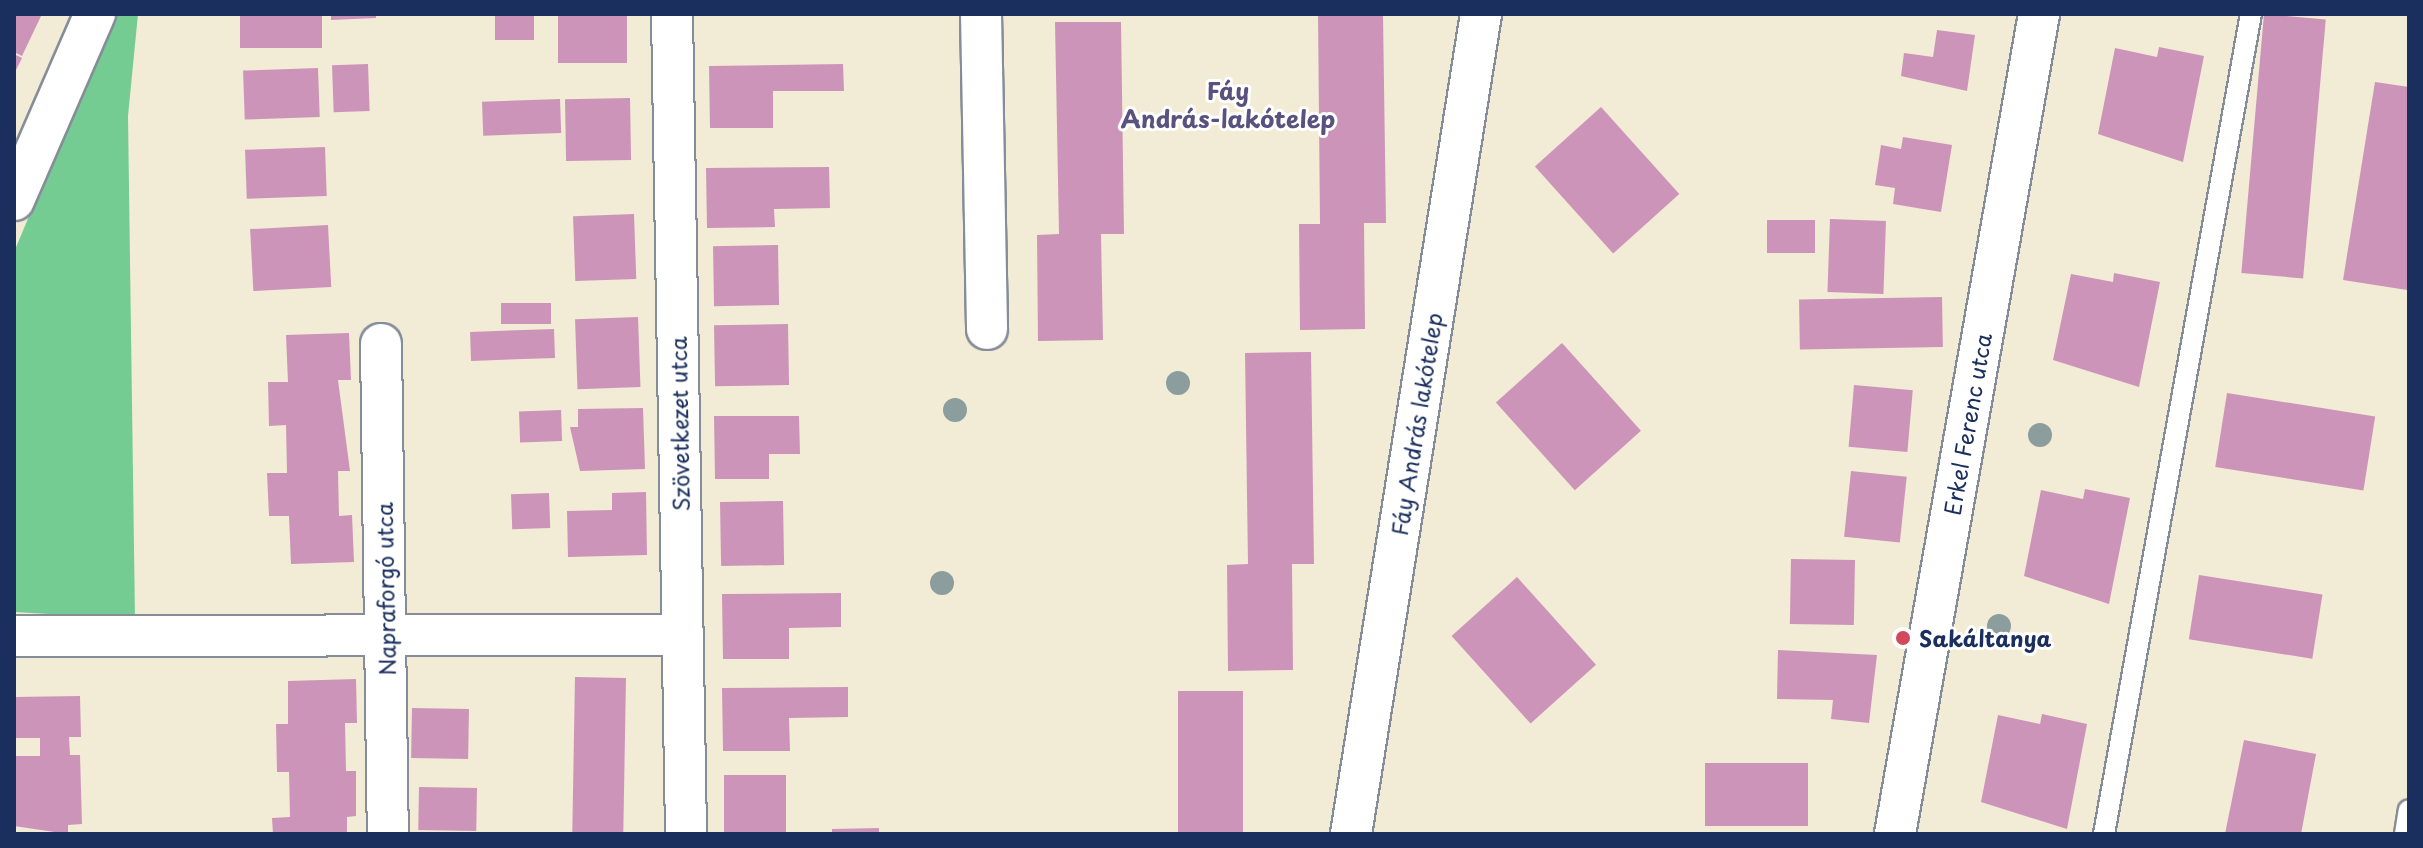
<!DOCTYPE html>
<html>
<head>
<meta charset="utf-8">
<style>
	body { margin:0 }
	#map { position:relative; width:2423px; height:848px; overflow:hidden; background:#f2ebd5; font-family:"Playpen Sans",sans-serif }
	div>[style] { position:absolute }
	.green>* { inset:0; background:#75cc92 }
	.building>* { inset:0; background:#cd94b9; transform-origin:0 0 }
	.roads { filter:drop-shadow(2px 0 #868d9a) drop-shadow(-2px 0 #868d9a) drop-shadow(0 2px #868d9a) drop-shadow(0 -2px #868d9a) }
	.lane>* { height:20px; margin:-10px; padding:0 10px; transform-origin:10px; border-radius:10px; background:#fff }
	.street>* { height:40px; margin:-20px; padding:0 20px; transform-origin:20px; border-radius:20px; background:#fff }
	.trees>* { width:24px; height:24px; margin:-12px; border-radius:50%; background:#8b9d9c }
	.dots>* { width:22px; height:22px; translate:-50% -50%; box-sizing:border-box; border:4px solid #fff; border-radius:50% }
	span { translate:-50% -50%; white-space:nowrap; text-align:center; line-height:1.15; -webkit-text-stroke:6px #fff; paint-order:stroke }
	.street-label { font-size:22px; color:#1b2f5e }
	.poi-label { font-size:22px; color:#1b2f5e; font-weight:700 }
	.left { translate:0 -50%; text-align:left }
	.neighbourhood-label { font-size:24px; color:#59527e; font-weight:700 }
	.frame { position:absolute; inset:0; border:16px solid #1b2f5e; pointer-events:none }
</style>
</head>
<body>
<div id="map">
	<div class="green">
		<i style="clip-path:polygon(114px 14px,138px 14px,128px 116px,135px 619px,14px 612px,14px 252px)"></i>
	</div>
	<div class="building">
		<i style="clip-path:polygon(14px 14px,42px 14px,22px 56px,14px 52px)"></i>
		<i style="left:240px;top:14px;width:82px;height:34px"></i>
		<i style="clip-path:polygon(331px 14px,376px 14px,376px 18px,331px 20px)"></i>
		<i style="left:495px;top:14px;width:39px;height:26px"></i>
		<i style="left:558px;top:14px;width:69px;height:49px"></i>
		<i style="clip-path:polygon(1318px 14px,1383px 14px,1386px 223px,1364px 223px,1365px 329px,1300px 330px,1299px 224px,1320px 224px)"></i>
		<i style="left:2264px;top:14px;width:62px;height:260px;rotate:5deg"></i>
		<i style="clip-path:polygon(1055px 22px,1121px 22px,1124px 234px,1101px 234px,1103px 340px,1038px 341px,1037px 235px,1059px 234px)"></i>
		<i style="clip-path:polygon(1937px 30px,1975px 35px,1967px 91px,1901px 76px,1904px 53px,1933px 57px)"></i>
		<i style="clip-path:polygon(2159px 47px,2204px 56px,2183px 162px,2098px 134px,2115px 48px,2157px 57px)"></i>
		<i style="clip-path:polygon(14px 54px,22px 58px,14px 74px)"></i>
		<i style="left:368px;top:64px;width:47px;height:36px;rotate:88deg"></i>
		<i style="clip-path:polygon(843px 64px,844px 91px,773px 91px,773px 128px,710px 128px,709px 66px)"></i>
		<i style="left:318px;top:68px;width:49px;height:75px;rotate:88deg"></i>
		<i style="clip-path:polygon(2375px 82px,2409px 87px,2407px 290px,2343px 280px)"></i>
		<i style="left:630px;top:98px;width:62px;height:65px;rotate:89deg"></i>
		<i style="left:560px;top:99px;width:34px;height:78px;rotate:88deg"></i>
		<i style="left:1601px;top:107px;width:117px;height:89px;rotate:48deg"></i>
		<i style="clip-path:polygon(1903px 137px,1952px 145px,1941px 212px,1893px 204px,1895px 188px,1875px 185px,1881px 145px,1901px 149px)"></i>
		<i style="left:325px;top:147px;width:49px;height:80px;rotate:88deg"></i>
		<i style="clip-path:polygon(829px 167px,830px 208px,774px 209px,775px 227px,707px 228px,706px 168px)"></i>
		<i style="left:634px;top:214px;width:65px;height:61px;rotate:88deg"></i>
		<i style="left:1830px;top:219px;width:56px;height:73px;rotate:2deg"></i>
		<i style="left:1767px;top:220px;width:48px;height:33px"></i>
		<i style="left:328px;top:225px;width:62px;height:78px;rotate:87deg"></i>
		<i style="left:778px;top:245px;width:60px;height:65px;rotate:89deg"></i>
		<i style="clip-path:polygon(2114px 273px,2160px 282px,2139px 387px,2053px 360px,2071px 274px,2113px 282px)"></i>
		<i style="left:1942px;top:297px;width:50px;height:143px;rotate:89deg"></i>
		<i style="left:551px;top:303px;width:21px;height:50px;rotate:90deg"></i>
		<i style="left:638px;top:317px;width:70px;height:63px;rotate:88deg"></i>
		<i style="left:788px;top:324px;width:61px;height:74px;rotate:89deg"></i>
		<i style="left:554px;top:329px;width:29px;height:84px;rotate:88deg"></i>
		<i style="clip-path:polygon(349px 333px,351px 380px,338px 380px,350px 471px,338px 471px,339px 516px,352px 515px,354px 562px,291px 564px,289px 516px,269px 516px,267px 473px,287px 473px,286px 425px,269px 426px,268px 382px,288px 382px,286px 335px)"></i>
		<i style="left:1562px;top:343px;width:118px;height:89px;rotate:48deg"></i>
		<i style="clip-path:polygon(1311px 352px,1314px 564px,1292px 564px,1293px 670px,1228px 671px,1227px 565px,1248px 564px,1245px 353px)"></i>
		<i style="left:1854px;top:385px;width:59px;height:62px;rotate:5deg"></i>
		<i style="left:2227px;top:393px;width:150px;height:75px;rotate:9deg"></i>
		<i style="clip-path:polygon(643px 408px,645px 469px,580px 471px,570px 427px,578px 427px,578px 409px)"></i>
		<i style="left:561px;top:410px;width:31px;height:42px;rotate:88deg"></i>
		<i style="clip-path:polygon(714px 416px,799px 416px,800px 454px,769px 454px,769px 479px,715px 479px)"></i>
		<i style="left:1851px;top:471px;width:56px;height:66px;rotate:6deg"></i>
		<i style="clip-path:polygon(2085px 489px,2130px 498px,2109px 604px,2024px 576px,2041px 490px,2083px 499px)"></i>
		<i style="clip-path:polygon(646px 492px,647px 555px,568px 557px,567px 511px,612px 510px,612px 493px)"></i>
		<i style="left:549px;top:493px;width:35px;height:38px;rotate:88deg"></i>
		<i style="left:783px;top:501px;width:64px;height:63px;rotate:89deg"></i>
		<i style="left:1791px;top:559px;width:64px;height:65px;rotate:1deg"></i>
		<i style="left:2199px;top:575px;width:125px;height:65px;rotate:9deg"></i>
		<i style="left:1517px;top:577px;width:118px;height:88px;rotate:48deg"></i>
		<i style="clip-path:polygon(841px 593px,841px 627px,789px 628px,789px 659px,723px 659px,722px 594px)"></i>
		<i style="clip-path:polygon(1778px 650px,1877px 655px,1869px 723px,1831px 719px,1833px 700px,1777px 699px)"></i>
		<i style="left:575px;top:677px;width:51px;height:157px;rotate:1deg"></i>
		<i style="clip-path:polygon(356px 679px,357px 723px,345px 723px,346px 771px,356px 771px,356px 816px,347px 817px,347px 834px,273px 834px,272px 818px,290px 817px,289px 772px,277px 772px,276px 724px,288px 724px,288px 681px)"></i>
		<i style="clip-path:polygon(848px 687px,848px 717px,789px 718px,790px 751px,723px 751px,722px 688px)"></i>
		<i style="left:1243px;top:691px;width:143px;height:65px;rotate:90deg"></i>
		<i style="clip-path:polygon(80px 696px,81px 737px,69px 737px,70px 755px,80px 755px,82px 824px,68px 825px,68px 834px,14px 826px,14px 756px,40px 756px,40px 738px,14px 738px,14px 697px)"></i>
		<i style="left:412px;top:708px;width:57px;height:50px;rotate:1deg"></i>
		<i style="clip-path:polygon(2042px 714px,2087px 724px,2067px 829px,1981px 802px,1998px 715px,2040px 724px)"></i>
		<i style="clip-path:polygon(2244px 740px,2316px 754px,2301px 834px,2225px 834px)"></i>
		<i style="left:1705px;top:763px;width:103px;height:63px"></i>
		<i style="left:724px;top:775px;width:62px;height:59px"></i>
		<i style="left:419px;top:787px;width:58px;height:43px;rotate:1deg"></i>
		<i style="clip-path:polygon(879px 828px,879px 834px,832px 834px,832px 829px)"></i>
	</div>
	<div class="roads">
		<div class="lane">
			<i style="left:2104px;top:834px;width:833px;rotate:-79.84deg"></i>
			<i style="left:2405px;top:834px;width:24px;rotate:-81deg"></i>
		</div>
		<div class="street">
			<i style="left:672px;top:14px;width:820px;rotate:89.02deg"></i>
			<i style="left:981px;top:14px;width:315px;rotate:88.9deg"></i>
			<i style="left:14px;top:200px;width:203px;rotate:-66.5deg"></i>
			<i style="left:381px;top:344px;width:490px;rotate:89.2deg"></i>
			<i style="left:14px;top:636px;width:668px;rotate:-0.09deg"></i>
			<i style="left:1351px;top:834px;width:830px;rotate:-80.99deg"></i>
			<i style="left:1895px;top:834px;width:833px;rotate:-80.04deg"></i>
		</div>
	</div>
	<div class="trees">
		<i style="left:1178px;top:383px"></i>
		<i style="left:955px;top:410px"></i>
		<i style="left:2040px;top:435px"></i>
		<i style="left:942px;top:583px"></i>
		<i style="left:1999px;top:626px"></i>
	</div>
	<div class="dots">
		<i style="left:1903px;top:638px;background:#d1495b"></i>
	</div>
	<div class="street-label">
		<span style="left:679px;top:424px;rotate:-91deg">Szövetkezet utca</span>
		<span style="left:1416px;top:424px;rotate:-81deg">Fáy András lakótelep</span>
		<span style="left:1967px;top:424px;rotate:-80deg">Erkel Ferenc utca</span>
		<span style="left:385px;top:589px;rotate:-91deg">Napraforgó utca</span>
	</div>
	<div class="poi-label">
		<span class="left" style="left:1919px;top:638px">Sakáltanya</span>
	</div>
	<div class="neighbourhood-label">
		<span style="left:1228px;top:105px">Fáy<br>András-lakótelep</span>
	</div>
	<div class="frame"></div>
</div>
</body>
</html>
